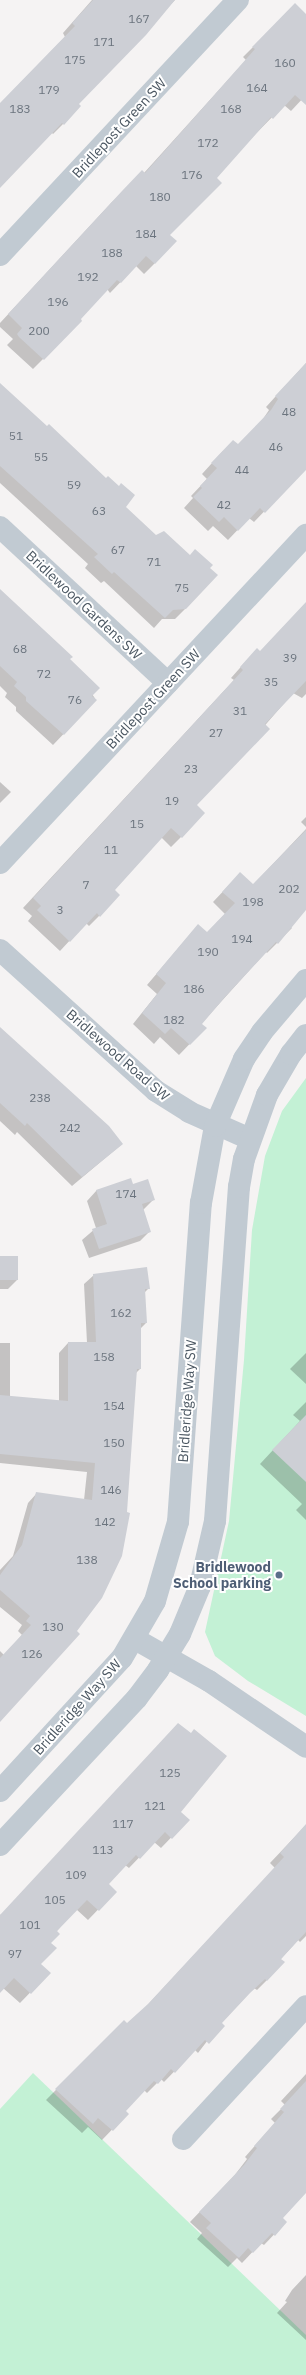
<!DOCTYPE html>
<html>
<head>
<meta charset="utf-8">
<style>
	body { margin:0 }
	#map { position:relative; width:306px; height:2375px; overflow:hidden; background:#f5f3f3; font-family:"IBM Plex Sans",sans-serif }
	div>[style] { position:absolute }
	.green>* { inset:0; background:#c3f1d5 }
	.shadow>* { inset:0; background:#0003 }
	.building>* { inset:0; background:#cdcfd5; transform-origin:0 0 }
	.minor>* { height:22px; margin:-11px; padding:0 11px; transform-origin:11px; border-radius:11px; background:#c1cad2 }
	.tertiary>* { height:22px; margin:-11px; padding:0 11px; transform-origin:11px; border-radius:11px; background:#c1cad2 }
	.dots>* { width:11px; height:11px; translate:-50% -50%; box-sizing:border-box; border:2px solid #fff; border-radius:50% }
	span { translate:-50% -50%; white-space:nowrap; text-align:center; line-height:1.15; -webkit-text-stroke:4px #fff; paint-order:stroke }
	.number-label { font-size:12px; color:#6b747e }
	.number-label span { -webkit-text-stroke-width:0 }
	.street-label { font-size:14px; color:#4a5661 }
	.service-label { font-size:14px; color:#4e5e75; font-weight:700 }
	.right { translate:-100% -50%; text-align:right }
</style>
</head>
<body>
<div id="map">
	<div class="green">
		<i style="clip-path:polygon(306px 1078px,306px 1716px,248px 1681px,215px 1656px,205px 1632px,229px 1521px,244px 1360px,252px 1230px,265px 1156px,282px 1111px)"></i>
		<i style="clip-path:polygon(33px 2073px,306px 2335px,306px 2375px,0 2375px,0 2109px)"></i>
	</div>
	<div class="shadow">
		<i style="clip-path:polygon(92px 0,175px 0,77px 104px,63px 124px,53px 134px,51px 132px,0 187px,0 104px,65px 37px,63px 33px)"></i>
		<i style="clip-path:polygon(295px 5px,306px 15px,306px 95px,291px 111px,284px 105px,230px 160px,169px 235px,175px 241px,154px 264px,144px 274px,136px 266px,110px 293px,107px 289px,79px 319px,81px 321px,33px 369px,9px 347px,7px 345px,13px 339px,0 327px,0 323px,112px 202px,144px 173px,246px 60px,243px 57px)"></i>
		<i style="clip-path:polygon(306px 363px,306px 468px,254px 522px,249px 518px,228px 540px,213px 526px,208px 531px,184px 508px,193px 498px,191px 496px,207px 479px,202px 474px,223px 451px,238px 446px,261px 422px,269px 410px,266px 407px)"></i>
		<i style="clip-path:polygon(0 385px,125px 507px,185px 609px,175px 619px,162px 619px,154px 628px,104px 581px,101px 583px,85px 568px,88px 564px,0 483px)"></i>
		<i style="clip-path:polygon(0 591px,69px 659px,96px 700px,53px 745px,16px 711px,16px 707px,5px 697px,7px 693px,0 686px)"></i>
		<i style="clip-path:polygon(306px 603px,306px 694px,302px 698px,293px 693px,196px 805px,181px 837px,171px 847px,161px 837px,114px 890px,99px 916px,89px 926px,86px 923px,60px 951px,28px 921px,32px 916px,23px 908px,234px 680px,231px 678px,247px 660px,260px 652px)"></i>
		<i style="clip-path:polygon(0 782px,11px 792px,0 803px)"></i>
		<i style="clip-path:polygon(306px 817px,306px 827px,301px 822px)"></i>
		<i style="clip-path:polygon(306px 829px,306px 908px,290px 926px,292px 928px,267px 953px,266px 952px,201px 1024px,205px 1028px,179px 1055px,160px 1037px,154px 1044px,133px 1024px,157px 994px,147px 985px,198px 925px,206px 934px,225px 914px,213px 902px,230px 884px,253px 885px)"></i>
		<i style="clip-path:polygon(0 1028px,122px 1144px,72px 1186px,17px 1132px,15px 1135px,0 1121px)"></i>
		<i style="clip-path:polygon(132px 1185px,154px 1199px,143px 1210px,150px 1231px,140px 1241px,89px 1258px,82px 1240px,96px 1228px,87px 1201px,97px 1190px)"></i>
		<i style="clip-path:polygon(0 1257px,17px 1280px,8px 1289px,0 1289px)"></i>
		<i style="clip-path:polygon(94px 1275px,149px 1288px,144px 1293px,146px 1323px,140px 1329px,140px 1369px,136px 1373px,126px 1513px,0 1720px,0 1651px,4px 1655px,22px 1635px,18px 1631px,22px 1625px,0 1607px,0 1570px,13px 1556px,28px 1503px,37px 1493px,84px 1500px,87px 1472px,0 1463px,0 1343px,10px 1343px,10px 1397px,59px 1401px,59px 1353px,68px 1343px,87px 1343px,84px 1284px)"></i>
		<i style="clip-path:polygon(306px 1353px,306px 1384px,290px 1369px)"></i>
		<i style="clip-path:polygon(306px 1402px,306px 1520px,296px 1510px,302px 1504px,260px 1464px,300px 1421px,293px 1415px)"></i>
		<i style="clip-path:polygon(180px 1812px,188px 1820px,161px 1848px,154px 1842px,129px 1868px,125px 1865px,107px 1884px,115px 1892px,88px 1920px,76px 1909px,56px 1932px,40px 1964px,49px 1973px,20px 2003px,3px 1988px,0 1991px,0 1915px)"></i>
		<i style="clip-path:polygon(306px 1825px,306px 1936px,300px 1942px,298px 1940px,280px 1960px,267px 1980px,257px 1990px,254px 1988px,221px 2023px,198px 2053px,195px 2050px,164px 2082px,161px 2079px,147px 2093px,144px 2090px,124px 2111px,127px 2114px,102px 2140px,88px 2127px,82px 2133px,46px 2100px,124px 2021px,127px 2025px,142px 2011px,275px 1868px,270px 1863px)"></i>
		<i style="clip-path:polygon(306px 2074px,306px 2192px,282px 2218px,286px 2222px,264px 2245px,261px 2243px,242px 2263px,237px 2258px,228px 2267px,197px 2239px,202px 2233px,190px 2222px,234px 2176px,247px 2159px,245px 2157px,275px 2123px,271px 2119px,285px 2105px,281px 2101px)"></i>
		<i style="clip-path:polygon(306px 2275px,306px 2340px,277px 2313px,287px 2302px,285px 2301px,292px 2290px)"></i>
	</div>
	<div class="building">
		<i style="clip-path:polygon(93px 0,175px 0,146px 35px,79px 104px,81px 106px,64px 125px,62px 123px,0 188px,0 103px,75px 26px,72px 23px)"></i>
		<i style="clip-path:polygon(295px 3px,306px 14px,306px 105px,295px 95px,273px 119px,271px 117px,217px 178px,222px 183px,170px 235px,177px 241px,155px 264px,146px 256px,121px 283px,117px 280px,81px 319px,82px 321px,44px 360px,19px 337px,17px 334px,22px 328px,8px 314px,122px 191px,142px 170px,145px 173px,255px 49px,252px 47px)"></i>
		<i style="clip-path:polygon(306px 363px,306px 470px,265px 513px,260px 508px,238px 531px,224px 517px,219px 522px,193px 497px,202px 488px,200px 486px,217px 468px,211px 463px,233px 440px,238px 444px,271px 410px,278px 399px,275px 396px)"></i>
		<i style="clip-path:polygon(0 383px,47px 426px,49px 424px,106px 478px,108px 476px,119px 486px,121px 483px,135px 495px,126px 507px,156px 535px,164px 531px,190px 555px,195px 549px,213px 565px,210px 568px,218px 575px,186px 609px,173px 610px,165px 618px,114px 572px,112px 574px,94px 557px,98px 554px,0 466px)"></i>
		<i style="clip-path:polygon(0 589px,73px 657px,70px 659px,100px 688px,92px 696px,97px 700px,64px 735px,26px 701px,26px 697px,14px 686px,17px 682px,0 666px)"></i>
		<i style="clip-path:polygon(306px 602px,306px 681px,265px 724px,270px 729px,197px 805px,205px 813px,182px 838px,171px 828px,115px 890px,120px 895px,100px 917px,97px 913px,70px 942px,37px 910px,41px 906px,33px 898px,243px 670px,240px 667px,257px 648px,260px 651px)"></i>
		<i style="clip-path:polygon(306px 830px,306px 910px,278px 944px,276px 942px,225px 997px,202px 1024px,207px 1028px,190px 1045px,171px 1028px,165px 1034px,142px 1013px,166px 983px,156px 974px,198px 924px,207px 932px,235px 903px,222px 892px,240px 872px,253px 884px)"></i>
		<i style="clip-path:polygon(0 1027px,109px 1126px,123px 1144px,82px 1177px,27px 1123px,25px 1126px,0 1103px)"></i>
		<i style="clip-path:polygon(131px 1178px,133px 1184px,148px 1179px,155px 1200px,142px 1204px,151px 1232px,99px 1249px,92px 1229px,107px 1224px,96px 1190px)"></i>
		<i style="left:0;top:1256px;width:18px;height:24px"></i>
		<i style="clip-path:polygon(147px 1267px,150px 1289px,145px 1289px,147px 1323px,141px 1323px,141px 1369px,137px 1369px,127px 1512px,130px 1513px,122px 1556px,102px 1598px,77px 1631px,80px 1634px,0 1722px,0 1658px,31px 1625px,26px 1621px,30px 1616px,0 1590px,0 1575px,22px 1545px,36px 1492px,92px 1500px,95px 1463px,0 1454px,0 1395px,68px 1401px,68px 1342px,96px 1342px,93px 1274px)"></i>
		<i style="clip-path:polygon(306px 1415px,306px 1482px,272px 1450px)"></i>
		<i style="clip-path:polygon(178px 1723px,191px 1733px,194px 1729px,227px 1756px,181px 1812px,190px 1820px,172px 1839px,165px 1832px,140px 1859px,136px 1855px,109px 1884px,117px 1892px,99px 1911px,87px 1900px,57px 1931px,60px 1934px,51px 1943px,57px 1948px,41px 1964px,51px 1973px,31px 1994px,14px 1978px,0 1993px,0 1915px)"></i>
		<i style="clip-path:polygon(306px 1824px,306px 1932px,281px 1959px,285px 1962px,267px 1981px,265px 1979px,250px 1993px,222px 2023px,225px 2026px,209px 2044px,205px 2040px,175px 2073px,171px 2069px,158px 2084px,154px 2081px,126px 2111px,129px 2114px,113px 2131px,98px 2118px,93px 2124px,55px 2089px,124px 2020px,127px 2023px,148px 2004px,284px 1857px,280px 1853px)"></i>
		<i style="clip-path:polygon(306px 2081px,306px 2193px,283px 2218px,287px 2222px,275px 2236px,272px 2233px,253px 2253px,248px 2248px,239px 2258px,206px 2228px,211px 2223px,199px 2212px,244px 2165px,257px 2148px,254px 2146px,284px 2112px,280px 2109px)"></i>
	</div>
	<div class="minor">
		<i style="left:0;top:255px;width:349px;rotate:-47deg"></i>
		<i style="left:0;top:527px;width:229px;rotate:42.9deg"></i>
		<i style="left:0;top:863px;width:449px;rotate:-47deg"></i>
		<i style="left:135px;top:1639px;width:85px;rotate:29.6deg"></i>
		<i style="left:209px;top:1681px;width:117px;rotate:34.2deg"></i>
		<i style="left:183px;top:2139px;width:181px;rotate:-47.2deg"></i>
	</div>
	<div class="tertiary">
		<i style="left:0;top:950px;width:210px;rotate:42.1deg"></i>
		<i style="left:156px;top:1091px;width:39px;rotate:32deg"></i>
		<i style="left:189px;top:1112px;width:67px;rotate:23.9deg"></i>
		<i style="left:0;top:1791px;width:180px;rotate:-47.5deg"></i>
		<i style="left:122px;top:1658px;width:66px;rotate:-59.9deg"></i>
		<i style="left:155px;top:1601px;width:82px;rotate:-73.8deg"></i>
		<i style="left:178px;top:1522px;width:320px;rotate:-85.9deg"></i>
		<i style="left:201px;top:1203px;width:78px;rotate:-79.7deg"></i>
		<i style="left:215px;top:1126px;width:73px;rotate:-66.6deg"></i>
		<i style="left:244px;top:1059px;width:32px;rotate:-56deg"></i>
		<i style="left:262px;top:1032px;width:68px;rotate:-49.8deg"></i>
		<i style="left:0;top:1845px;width:201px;rotate:-47deg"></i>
		<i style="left:137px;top:1698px;width:35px;rotate:-53deg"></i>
		<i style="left:158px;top:1670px;width:42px;rotate:-58.6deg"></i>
		<i style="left:180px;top:1634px;width:52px;rotate:-67.4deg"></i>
		<i style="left:200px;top:1586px;width:67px;rotate:-77deg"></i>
		<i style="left:215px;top:1521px;width:335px;rotate:-85.9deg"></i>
		<i style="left:239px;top:1187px;width:28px;rotate:-80deg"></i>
		<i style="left:244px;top:1159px;width:68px;rotate:-70.2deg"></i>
		<i style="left:267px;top:1095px;width:48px;rotate:-59.7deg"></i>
		<i style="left:291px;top:1054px;width:24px;rotate:-52deg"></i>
	</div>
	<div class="dots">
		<i style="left:279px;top:1575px;background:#5c6f8a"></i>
	</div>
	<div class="number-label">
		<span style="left:139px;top:19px">167</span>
		<span style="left:104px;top:42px">171</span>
		<span style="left:75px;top:60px">175</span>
		<span style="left:285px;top:63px">160</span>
		<span style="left:257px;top:88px">164</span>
		<span style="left:49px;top:90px">179</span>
		<span style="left:20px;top:109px">183</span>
		<span style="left:231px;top:109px">168</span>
		<span style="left:208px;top:143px">172</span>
		<span style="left:192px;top:175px">176</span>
		<span style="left:160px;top:197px">180</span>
		<span style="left:146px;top:234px">184</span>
		<span style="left:112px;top:253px">188</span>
		<span style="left:88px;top:277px">192</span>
		<span style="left:58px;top:302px">196</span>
		<span style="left:39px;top:331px">200</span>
		<span style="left:289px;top:412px">48</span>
		<span style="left:16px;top:436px">51</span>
		<span style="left:276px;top:447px">46</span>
		<span style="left:41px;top:457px">55</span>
		<span style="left:242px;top:470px">44</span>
		<span style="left:74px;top:485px">59</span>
		<span style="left:224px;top:505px">42</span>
		<span style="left:99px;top:511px">63</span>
		<span style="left:118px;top:550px">67</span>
		<span style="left:154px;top:562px">71</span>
		<span style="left:182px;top:588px">75</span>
		<span style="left:20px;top:649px">68</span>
		<span style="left:290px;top:658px">39</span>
		<span style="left:44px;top:674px">72</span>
		<span style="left:271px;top:682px">35</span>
		<span style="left:75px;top:700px">76</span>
		<span style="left:240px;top:711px">31</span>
		<span style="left:216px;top:733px">27</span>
		<span style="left:191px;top:769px">23</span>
		<span style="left:172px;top:801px">19</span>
		<span style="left:137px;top:824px">15</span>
		<span style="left:111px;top:850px">11</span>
		<span style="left:86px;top:885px">7</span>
		<span style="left:289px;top:889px">202</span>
		<span style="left:253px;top:902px">198</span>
		<span style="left:60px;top:910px">3</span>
		<span style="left:242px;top:939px">194</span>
		<span style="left:208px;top:952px">190</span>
		<span style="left:194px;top:989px">186</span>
		<span style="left:174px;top:1020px">182</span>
		<span style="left:40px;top:1098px">238</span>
		<span style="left:70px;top:1128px">242</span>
		<span style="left:126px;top:1194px">174</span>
		<span style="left:121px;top:1313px">162</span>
		<span style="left:104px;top:1357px">158</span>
		<span style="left:114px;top:1406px">154</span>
		<span style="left:114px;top:1443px">150</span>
		<span style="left:111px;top:1490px">146</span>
		<span style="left:105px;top:1522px">142</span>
		<span style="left:87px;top:1560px">138</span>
		<span style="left:53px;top:1627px">130</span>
		<span style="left:32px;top:1654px">126</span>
		<span style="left:170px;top:1773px">125</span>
		<span style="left:155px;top:1806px">121</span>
		<span style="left:123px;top:1824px">117</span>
		<span style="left:103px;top:1850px">113</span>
		<span style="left:76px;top:1875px">109</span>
		<span style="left:55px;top:1900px">105</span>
		<span style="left:30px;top:1925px">101</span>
		<span style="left:15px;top:1954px">97</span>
	</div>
	<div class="street-label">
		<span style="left:119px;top:128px;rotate:-47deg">Bridlepost Green SW</span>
		<span style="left:84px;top:605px;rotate:43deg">Bridlewood Gardens SW</span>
		<span style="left:153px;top:699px;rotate:-47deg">Bridlepost Green SW</span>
		<span style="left:118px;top:1055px;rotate:41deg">Bridlewood Road SW</span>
		<span style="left:187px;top:1401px;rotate:-86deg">Bridleridge Way SW</span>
		<span style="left:77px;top:1707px;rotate:-48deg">Bridleridge Way SW</span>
	</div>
	<div class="service-label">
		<span class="right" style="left:271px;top:1575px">Bridlewood<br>School parking</span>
	</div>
</div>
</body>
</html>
